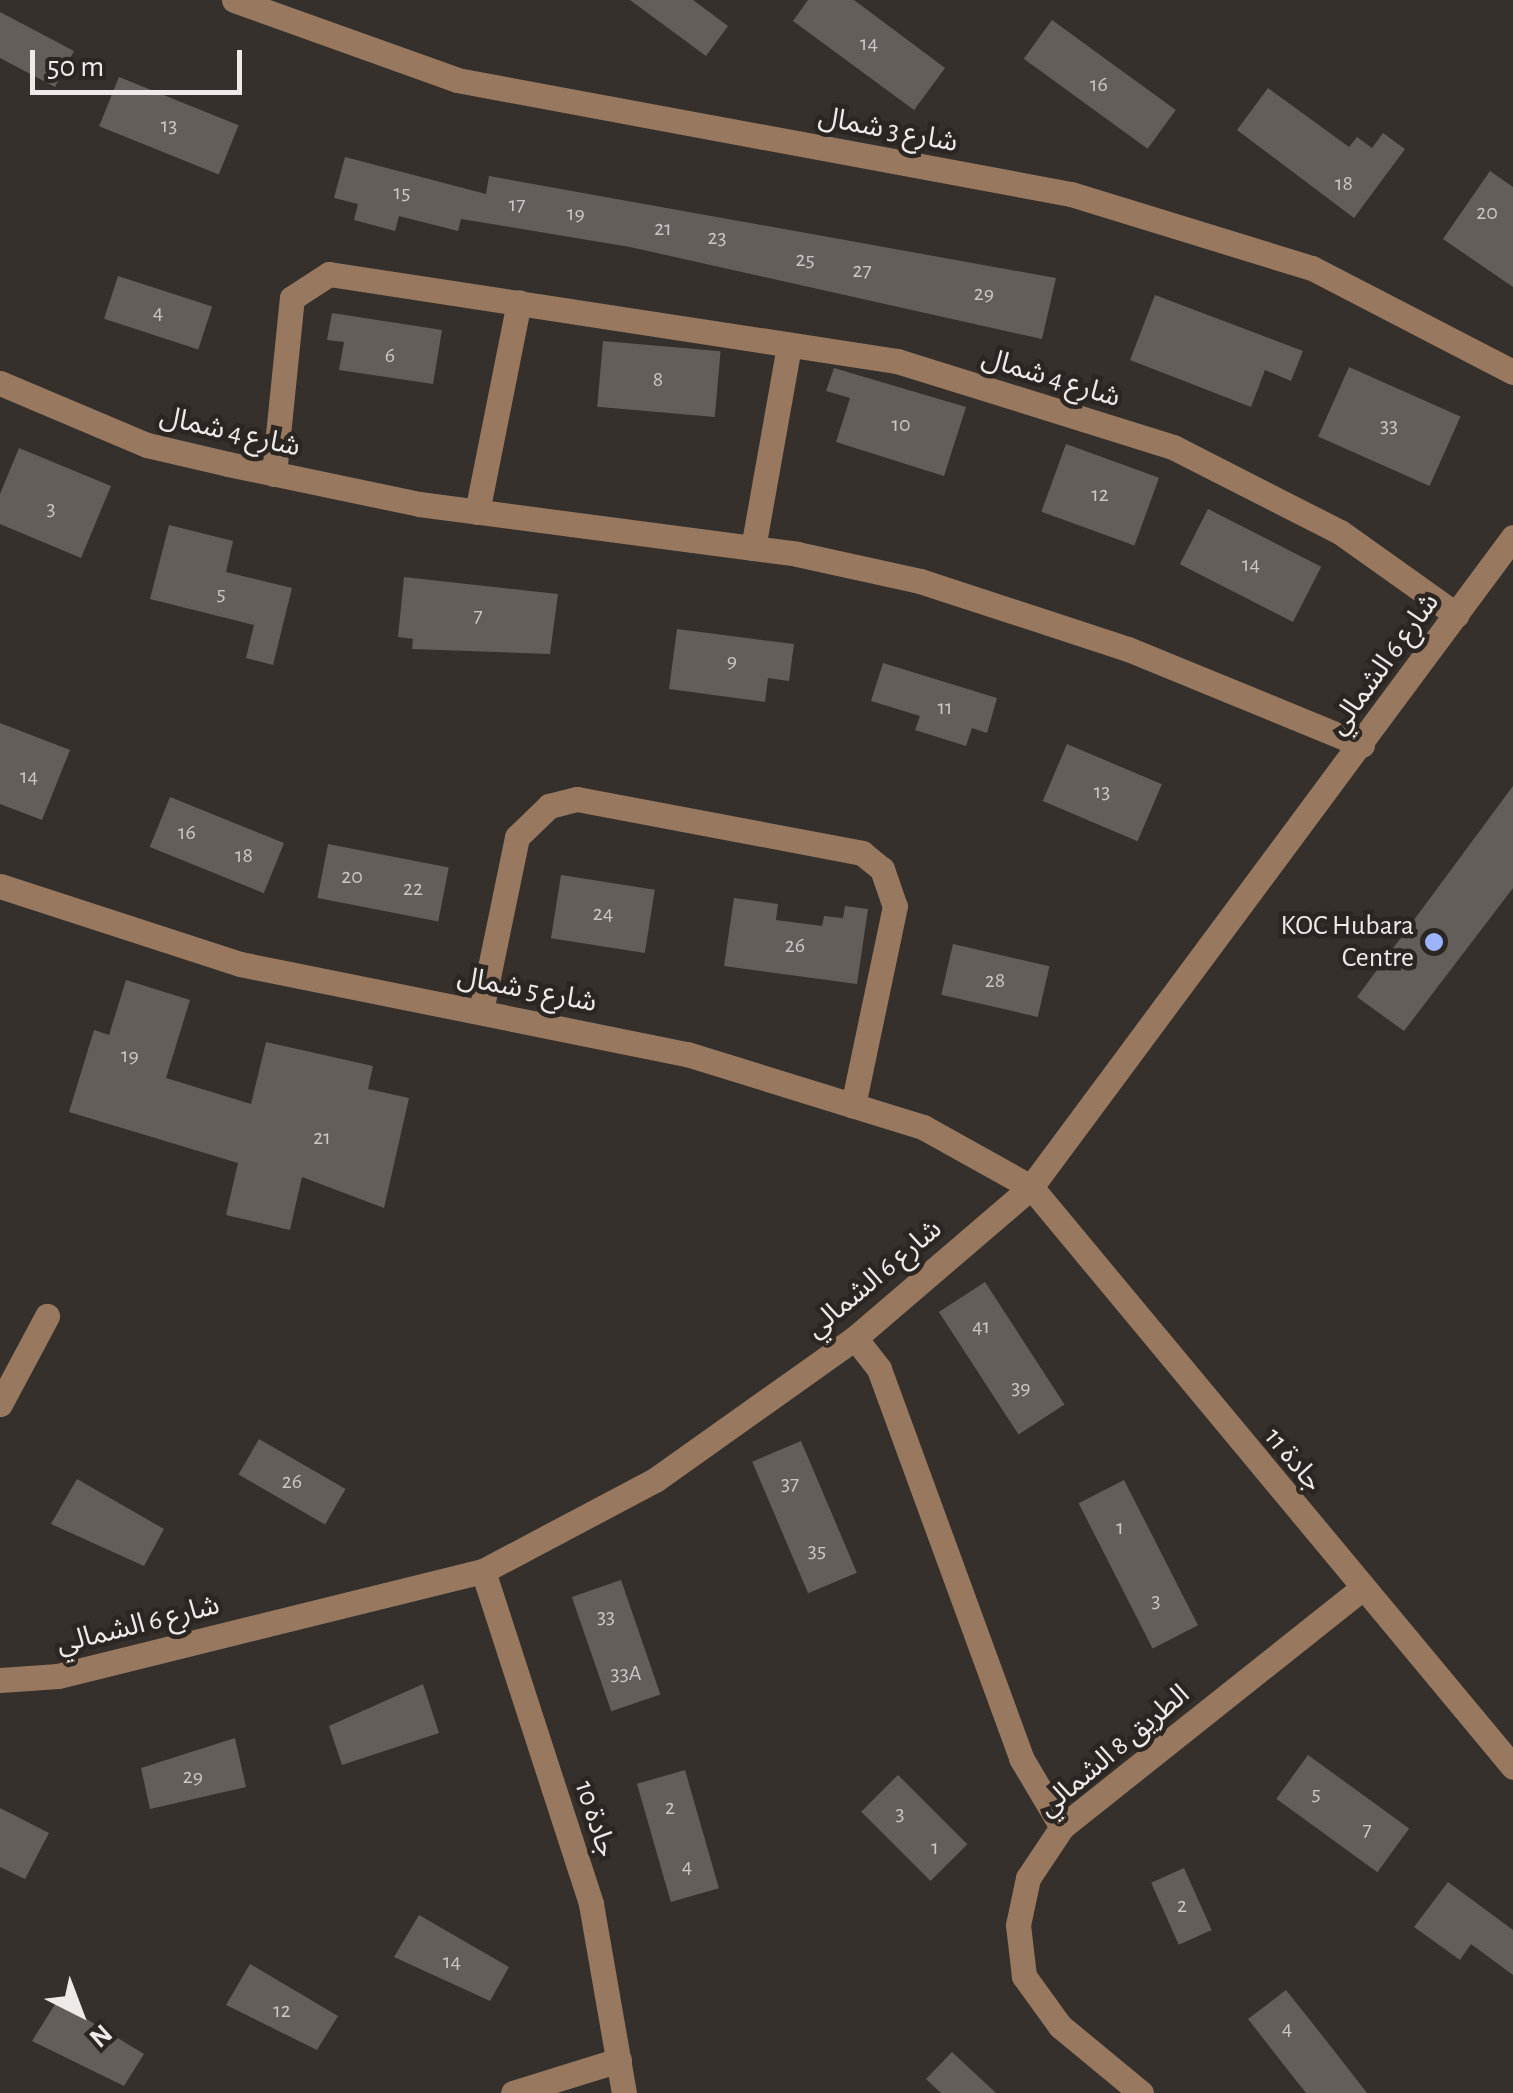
<!DOCTYPE html>
<html>
<head>
<meta charset="utf-8">
<style>
	body { margin:0 }
	#map { position:relative; width:1513px; height:2093px; overflow:hidden; background:#35302c; font-family:"Alegreya Sans","Noto Sans Arabic",sans-serif }
	div>[style] { position:absolute }
	.building>* { inset:0; background:#635e59; transform-origin:0 0 }
	.minor>* { height:25px; margin:-12.5px; padding:0 12.5px; transform-origin:12.5px; border-radius:12.5px; background:#987960 }
	.dots>* { width:28px; height:28px; translate:-50% -50%; box-sizing:border-box; border:5px solid #2b2622; border-radius:50% }
	span { translate:-50% -50%; white-space:nowrap; text-align:center; line-height:1.15; -webkit-text-stroke:9px #2b2622; paint-order:stroke }
	.number-label { font-size:22px; color:#cac7c4 }
	.number-label span { -webkit-text-stroke-width:0 }
	.street-label { font-size:28px; color:#edeae7 }
	.poi-label { font-size:28px; color:#edeae7 }
	.right { translate:-100% -50%; text-align:right }
	.north { position:absolute; left:30px; top:1963px; width:100px; height:100px; -webkit-text-stroke:8px #2b2622; paint-order:stroke; rotate:138deg; font-size:28px; font-weight:700; line-height:40px; text-align:center; color:#edeae7 }
	.north::after { content:''; display:block; margin:auto; width:35px; height:45px; background:#edeae7; clip-path:polygon(50% 0,100% 100%,50% 72%,0 100%) }
	.scale { position:absolute; left:30px; top:50px; width:212px; height:45px; box-sizing:border-box; border:5px solid #edeae7; border-top:0; padding-left:12px; font-size:30px; line-height:35px; white-space:nowrap; color:#edeae7; -webkit-text-stroke:8px #2b2622; paint-order:stroke }
</style>
</head>
<body>
<div id="map">
	<div class="building">
		<i style="clip-path:polygon(630px 0,693px 0,728px 26px,706px 56px)"></i>
		<i style="clip-path:polygon(808px 0,854px 0,945px 68px,914px 110px,793px 21px)"></i>
		<i style="clip-path:polygon(0 12px,74px 51px,55px 87px,0 58px)"></i>
		<i style="left:1052px;top:20px;width:153px;height:48px;rotate:36deg"></i>
		<i style="left:119px;top:77px;width:129px;height:53px;rotate:22deg"></i>
		<i style="clip-path:polygon(1268px 88px,1349px 147px,1357px 137px,1372px 148px,1383px 133px,1405px 149px,1354px 218px,1237px 130px)"></i>
		<i style="clip-path:polygon(345px 157px,486px 194px,489px 176px,1056px 278px,1042px 339px,630px 247px,461px 219px,458px 231px,399px 216px,395px 231px,354px 220px,358px 204px,334px 198px)"></i>
		<i style="clip-path:polygon(1490px 171px,1513px 187px,1513px 287px,1443px 239px)"></i>
		<i style="left:118px;top:276px;width:99px;height:45px;rotate:18deg"></i>
		<i style="clip-path:polygon(1155px 295px,1303px 351px,1291px 381px,1265px 370px,1251px 407px,1130px 360px)"></i>
		<i style="clip-path:polygon(332px 313px,442px 330px,433px 384px,339px 370px,344px 342px,327px 340px)"></i>
		<i style="left:603px;top:341px;width:118px;height:66px;rotate:5deg"></i>
		<i style="left:1349px;top:367px;width:122px;height:76px;rotate:24deg"></i>
		<i style="clip-path:polygon(834px 368px,966px 407px,944px 476px,836px 442px,850px 398px,826px 391px)"></i>
		<i style="left:1066px;top:444px;width:99px;height:72px;rotate:20deg"></i>
		<i style="clip-path:polygon(19px 448px,111px 486px,81px 558px,0 524px,0 494px)"></i>
		<i style="left:1208px;top:509px;width:127px;height:62px;rotate:27deg"></i>
		<i style="clip-path:polygon(169px 525px,233px 541px,226px 572px,292px 588px,273px 665px,246px 658px,254px 625px,150px 599px)"></i>
		<i style="clip-path:polygon(404px 577px,558px 594px,550px 654px,412px 649px,413px 639px,398px 637px)"></i>
		<i style="clip-path:polygon(677px 629px,794px 644px,789px 681px,768px 678px,765px 702px,669px 689px)"></i>
		<i style="clip-path:polygon(883px 663px,997px 698px,987px 733px,972px 728px,966px 746px,915px 730px,920px 716px,871px 701px)"></i>
		<i style="clip-path:polygon(0 723px,70px 750px,42px 820px,0 804px)"></i>
		<i style="left:1067px;top:744px;width:103px;height:62px;rotate:23deg"></i>
		<i style="clip-path:polygon(1513px 786px,1513px 888px,1404px 1031px,1357px 997px)"></i>
		<i style="left:170px;top:797px;width:123px;height:54px;rotate:22deg"></i>
		<i style="left:328px;top:844px;width:123px;height:55px;rotate:11deg"></i>
		<i style="left:561px;top:875px;width:95px;height:64px;rotate:9deg"></i>
		<i style="clip-path:polygon(734px 898px,778px 904px,776px 920px,822px 926px,824px 916px,843px 918px,845px 906px,868px 909px,857px 984px,724px 966px)"></i>
		<i style="left:953px;top:944px;width:99px;height:52px;rotate:13deg"></i>
		<i style="clip-path:polygon(126px 980px,190px 1000px,166px 1078px,251px 1104px,266px 1042px,373px 1066px,368px 1089px,409px 1098px,384px 1208px,302px 1177px,290px 1230px,226px 1215px,238px 1163px,69px 1112px,94px 1030px,109px 1035px)"></i>
		<i style="left:985px;top:1282px;width:146px;height:55px;rotate:57deg"></i>
		<i style="left:259px;top:1439px;width:100px;height:41px;rotate:30deg"></i>
		<i style="left:801px;top:1441px;width:143px;height:53px;rotate:67deg"></i>
		<i style="clip-path:polygon(77px 1479px,164px 1529px,144px 1566px,51px 1524px)"></i>
		<i style="left:1124px;top:1480px;width:163px;height:51px;rotate:63deg"></i>
		<i style="left:621px;top:1580px;width:121px;height:52px;rotate:71deg"></i>
		<i style="clip-path:polygon(423px 1684px,439px 1733px,342px 1765px,329px 1726px)"></i>
		<i style="clip-path:polygon(235px 1738px,246px 1787px,150px 1809px,141px 1768px)"></i>
		<i style="left:1308px;top:1755px;width:125px;height:54px;rotate:36deg"></i>
		<i style="left:685px;top:1770px;width:123px;height:50px;rotate:74deg"></i>
		<i style="left:898px;top:1775px;width:98px;height:52px;rotate:45deg"></i>
		<i style="clip-path:polygon(0 1808px,49px 1833px,25px 1879px,0 1867px)"></i>
		<i style="left:1184px;top:1868px;width:68px;height:36px;rotate:66deg"></i>
		<i style="clip-path:polygon(1448px 1882px,1513px 1930px,1513px 1975px,1471px 1944px,1460px 1960px,1414px 1927px)"></i>
		<i style="clip-path:polygon(419px 1915px,509px 1967px,490px 2001px,394px 1957px)"></i>
		<i style="clip-path:polygon(250px 1964px,338px 2016px,317px 2050px,226px 2005px)"></i>
		<i style="clip-path:polygon(1286px 1990px,1325px 2039px,1367px 2093px,1306px 2093px,1287px 2069px,1248px 2019px)"></i>
		<i style="clip-path:polygon(57px 2001px,144px 2054px,124px 2086px,32px 2041px)"></i>
		<i style="clip-path:polygon(952px 2052px,996px 2093px,941px 2093px,926px 2079px)"></i>
	</div>
	<div class="minor">
		<i style="left:234px;top:0;width:237px;rotate:19.7deg"></i>
		<i style="left:457px;top:80px;width:624px;rotate:10.52deg"></i>
		<i style="left:1071px;top:194px;width:252px;rotate:17.1deg"></i>
		<i style="left:1312px;top:268px;width:226px;rotate:27.4deg"></i>
		<i style="left:0;top:383px;width:160px;rotate:22.9deg"></i>
		<i style="left:147px;top:445px;width:83px;rotate:13.2deg"></i>
		<i style="left:228px;top:464px;width:195px;rotate:11.8deg"></i>
		<i style="left:419px;top:504px;width:381px;rotate:7.5deg"></i>
		<i style="left:797px;top:554px;width:126px;rotate:12.4deg"></i>
		<i style="left:920px;top:581px;width:219px;rotate:18.1deg"></i>
		<i style="left:1128px;top:649px;width:253px;rotate:22.3deg"></i>
		<i style="left:274px;top:474px;width:177px;rotate:-84.2deg"></i>
		<i style="left:292px;top:298px;width:44px;rotate:-33deg"></i>
		<i style="left:329px;top:274px;width:575px;rotate:8.71deg"></i>
		<i style="left:897px;top:361px;width:289px;rotate:17.3deg"></i>
		<i style="left:1173px;top:447px;width:187px;rotate:27deg"></i>
		<i style="left:1340px;top:532px;width:143px;rotate:35.4deg"></i>
		<i style="left:477px;top:512px;width:214px;rotate:-78.7deg"></i>
		<i style="left:753px;top:548px;width:206px;rotate:-79.9deg"></i>
		<i style="left:0;top:886px;width:252px;rotate:18deg"></i>
		<i style="left:240px;top:964px;width:456px;rotate:11.4deg"></i>
		<i style="left:687px;top:1054px;width:247px;rotate:17.2deg"></i>
		<i style="left:923px;top:1127px;width:124px;rotate:29.1deg"></i>
		<i style="left:1031px;top:1187px;width:754px;rotate:50.27deg"></i>
		<i style="left:481px;top:1011px;width:178px;rotate:-78.3deg"></i>
		<i style="left:517px;top:837px;width:45px;rotate:-44.1deg"></i>
		<i style="left:549px;top:806px;width:29px;rotate:-14deg"></i>
		<i style="left:577px;top:799px;width:290px;rotate:10.7deg"></i>
		<i style="left:862px;top:853px;width:26px;rotate:39deg"></i>
		<i style="left:882px;top:869px;width:39px;rotate:71deg"></i>
		<i style="left:895px;top:906px;width:204px;rotate:101.9deg"></i>
		<i style="left:855px;top:1338px;width:39px;rotate:52deg"></i>
		<i style="left:879px;top:1369px;width:414px;rotate:69.9deg"></i>
		<i style="left:1021px;top:1758px;width:80px;rotate:59.3deg"></i>
		<i style="left:0;top:1404px;width:100px;rotate:-61.9deg"></i>
		<i style="left:483px;top:1571px;width:350px;rotate:72deg"></i>
		<i style="left:591px;top:1904px;width:192px;rotate:80.1deg"></i>
		<i style="left:0;top:1680px;width:58px;rotate:-3.9deg"></i>
		<i style="left:58px;top:1676px;width:438px;rotate:-13.9deg"></i>
		<i style="left:483px;top:1571px;width:195px;rotate:-27.9deg"></i>
		<i style="left:655px;top:1480px;width:245px;rotate:-35.4deg"></i>
		<i style="left:855px;top:1338px;width:232px;rotate:-40.6deg"></i>
		<i style="left:1031px;top:1187px;width:809px;rotate:-53.44deg"></i>
		<i style="left:513px;top:2093px;width:111px;rotate:-17.3deg"></i>
		<i style="left:1141px;top:2093px;width:105px;rotate:-140.4deg"></i>
		<i style="left:1060px;top:2026px;width:62px;rotate:-125.8deg"></i>
		<i style="left:1024px;top:1976px;width:51px;rotate:-96.7deg"></i>
		<i style="left:1018px;top:1925px;width:48px;rotate:-78deg"></i>
		<i style="left:1028px;top:1878px;width:61px;rotate:-56.3deg"></i>
		<i style="left:1062px;top:1827px;width:384px;rotate:-38.5deg"></i>
	</div>
	<div class="dots">
		<i style="left:1434px;top:942px;background:#9eb3fd"></i>
	</div>
	<div class="number-label">
		<span style="left:869px;top:44px">14</span>
		<span style="left:1099px;top:85px">16</span>
		<span style="left:169px;top:126px">13</span>
		<span style="left:1344px;top:184px">18</span>
		<span style="left:402px;top:193px">15</span>
		<span style="left:517px;top:205px">17</span>
		<span style="left:1487px;top:213px">20</span>
		<span style="left:576px;top:214px">19</span>
		<span style="left:663px;top:229px">21</span>
		<span style="left:717px;top:238px">23</span>
		<span style="left:805px;top:260px">25</span>
		<span style="left:862px;top:271px">27</span>
		<span style="left:984px;top:294px">29</span>
		<span style="left:158px;top:313px">4</span>
		<span style="left:390px;top:356px">6</span>
		<span style="left:658px;top:380px">8</span>
		<span style="left:901px;top:425px">10</span>
		<span style="left:1389px;top:426px">33</span>
		<span style="left:1100px;top:495px">12</span>
		<span style="left:51px;top:509px">3</span>
		<span style="left:1251px;top:565px">14</span>
		<span style="left:221px;top:594px">5</span>
		<span style="left:478px;top:616px">7</span>
		<span style="left:732px;top:661px">9</span>
		<span style="left:945px;top:708px">11</span>
		<span style="left:29px;top:777px">14</span>
		<span style="left:1102px;top:792px">13</span>
		<span style="left:187px;top:833px">16</span>
		<span style="left:244px;top:856px">18</span>
		<span style="left:352px;top:877px">20</span>
		<span style="left:413px;top:889px">22</span>
		<span style="left:603px;top:914px">24</span>
		<span style="left:795px;top:946px">26</span>
		<span style="left:995px;top:981px">28</span>
		<span style="left:130px;top:1056px">19</span>
		<span style="left:322px;top:1138px">21</span>
		<span style="left:981px;top:1327px">41</span>
		<span style="left:1021px;top:1388px">39</span>
		<span style="left:292px;top:1482px">26</span>
		<span style="left:790px;top:1484px">37</span>
		<span style="left:1120px;top:1528px">1</span>
		<span style="left:817px;top:1551px">35</span>
		<span style="left:1156px;top:1601px">3</span>
		<span style="left:606px;top:1617px">33</span>
		<span style="left:626px;top:1674px">33A</span>
		<span style="left:193px;top:1777px">29</span>
		<span style="left:1316px;top:1794px">5</span>
		<span style="left:670px;top:1808px">2</span>
		<span style="left:900px;top:1814px">3</span>
		<span style="left:1367px;top:1830px">7</span>
		<span style="left:935px;top:1848px">1</span>
		<span style="left:687px;top:1867px">4</span>
		<span style="left:1182px;top:1906px">2</span>
		<span style="left:452px;top:1962px">14</span>
		<span style="left:282px;top:2011px">12</span>
		<span style="left:1287px;top:2029px">4</span>
	</div>
	<div class="street-label">
		<span style="left:888px;top:130px;rotate:11deg">شارع 3 شمال</span>
		<span style="left:1051px;top:378px;rotate:17deg">شارع 4 شمال</span>
		<span style="left:230px;top:432px;rotate:13deg">شارع 4 شمال</span>
		<span style="left:1384px;top:664px;rotate:-54deg">شارع 6 الشمالي</span>
		<span style="left:527px;top:990px;rotate:11deg">شارع 5 شمال</span>
		<span style="left:874px;top:1279px;rotate:-40deg">شارع 6 الشمالي</span>
		<span style="left:1293px;top:1460px;rotate:50deg">جادة 11</span>
		<span style="left:138px;top:1625px;rotate:-14deg">شارع 6 الشمالي</span>
		<span style="left:1114px;top:1751px;rotate:-40deg">الطريق 8 الشمالي</span>
		<span style="left:595px;top:1819px;rotate:72deg">جادة 10</span>
	</div>
	<div class="poi-label">
		<span class="right" style="left:1414px;top:942px">KOC Hubara<br>Centre</span>
	</div>
	<div class="north">N</div>
	<div class="scale">50 m</div>
</div>
</body>
</html>
